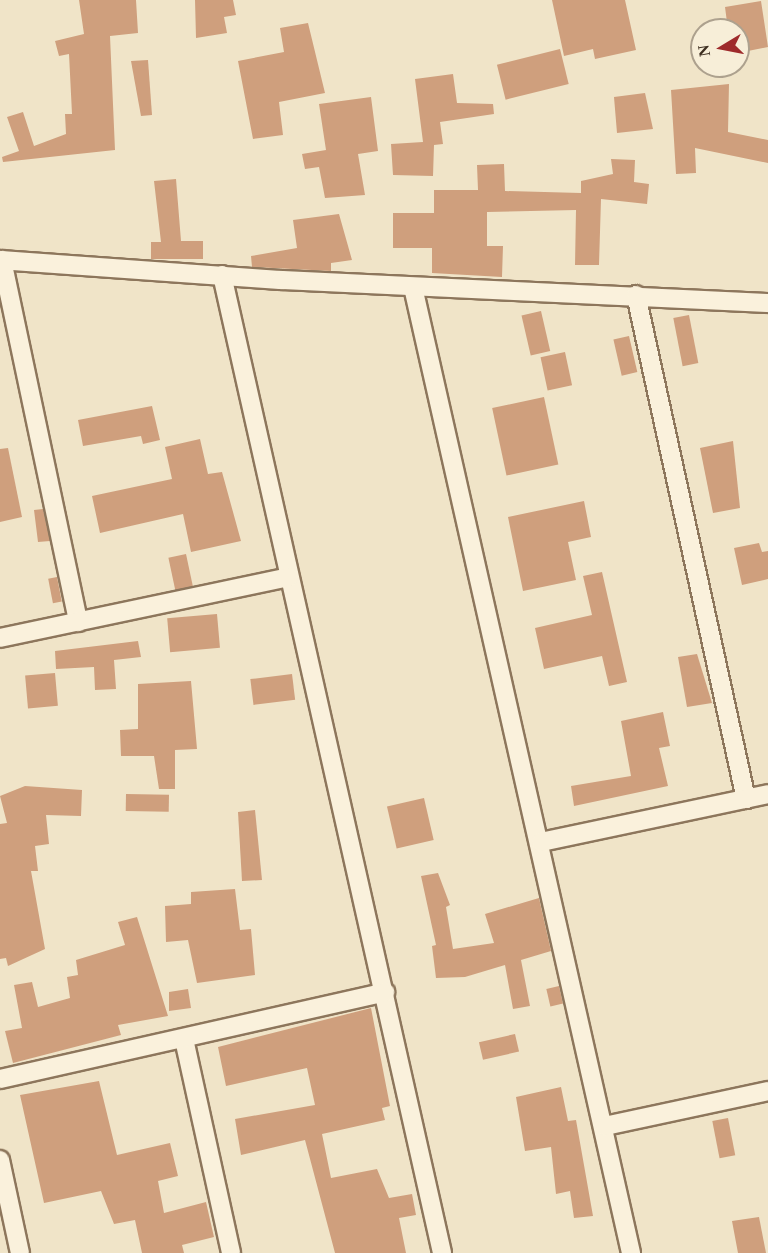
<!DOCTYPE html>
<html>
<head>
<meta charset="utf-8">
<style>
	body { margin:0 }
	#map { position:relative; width:768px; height:1253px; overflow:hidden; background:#f0e4c8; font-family:Georgia,serif }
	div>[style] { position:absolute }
	.building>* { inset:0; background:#cf9f7d; transform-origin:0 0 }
	.roads { filter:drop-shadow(2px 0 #8d765c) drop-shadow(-2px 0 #8d765c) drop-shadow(0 2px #8d765c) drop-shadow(0 -2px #8d765c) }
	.minor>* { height:18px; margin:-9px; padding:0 9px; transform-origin:9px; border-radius:9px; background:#faf1dc }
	span { translate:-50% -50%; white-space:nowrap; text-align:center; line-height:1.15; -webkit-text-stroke:4.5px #f7eed8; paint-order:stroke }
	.north { position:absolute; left:690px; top:18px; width:60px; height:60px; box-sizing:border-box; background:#f7eed8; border:2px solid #ada18e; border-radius:50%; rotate:260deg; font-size:16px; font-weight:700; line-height:24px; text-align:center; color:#3d2e20 }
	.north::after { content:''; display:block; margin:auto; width:21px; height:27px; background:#9e2a2b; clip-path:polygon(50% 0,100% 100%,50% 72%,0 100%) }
</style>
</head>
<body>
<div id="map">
	<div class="building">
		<i style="clip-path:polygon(79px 0,136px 0,138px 33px,110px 36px,115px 150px,3px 162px,2px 157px,19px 151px,7px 117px,23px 112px,34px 146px,66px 134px,65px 114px,72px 114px,69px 54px,59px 56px,55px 41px,84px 34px)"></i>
		<i style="clip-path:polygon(195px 0,233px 0,236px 15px,224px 17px,227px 33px,196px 38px)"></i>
		<i style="clip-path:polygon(552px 0,625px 0,636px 50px,595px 59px,593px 49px,564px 56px)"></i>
		<i style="clip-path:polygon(761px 1px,768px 47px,738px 53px,738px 30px,728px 30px,725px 7px)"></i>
		<i style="clip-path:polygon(308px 23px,325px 93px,279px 102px,283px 135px,253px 139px,238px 61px,284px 52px,280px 28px)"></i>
		<i style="left:560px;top:49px;width:36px;height:65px;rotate:76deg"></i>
		<i style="clip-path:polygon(148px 60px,152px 115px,141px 116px,131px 61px)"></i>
		<i style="clip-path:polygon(453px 74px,457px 103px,493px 104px,494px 114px,440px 122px,443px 144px,434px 145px,433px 176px,393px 175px,391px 144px,423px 142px,415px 79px)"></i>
		<i style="clip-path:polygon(729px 84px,728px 132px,768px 140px,768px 163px,695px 148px,696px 173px,676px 174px,671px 90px)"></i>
		<i style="clip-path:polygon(645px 93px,653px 129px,617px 133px,614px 97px)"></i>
		<i style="clip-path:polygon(371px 97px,378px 151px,358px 154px,365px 195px,325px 198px,319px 167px,305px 169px,302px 154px,326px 150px,319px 104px)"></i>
		<i style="clip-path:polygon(611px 159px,635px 160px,634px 182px,649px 184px,647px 204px,601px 199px,599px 265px,575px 265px,576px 210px,487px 212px,487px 246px,503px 246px,502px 277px,432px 273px,432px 248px,393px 248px,393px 213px,434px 213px,434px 190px,478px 190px,477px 165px,504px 164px,505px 191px,581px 193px,581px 181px,613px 174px)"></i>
		<i style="clip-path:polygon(176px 179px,181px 241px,203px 241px,203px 259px,151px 259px,151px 242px,161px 242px,154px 181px)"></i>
		<i style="clip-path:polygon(339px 214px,352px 260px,331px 263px,331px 271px,252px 267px,251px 256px,297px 248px,293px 220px)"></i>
		<i style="left:541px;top:311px;width:41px;height:20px;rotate:77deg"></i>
		<i style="left:689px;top:315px;width:49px;height:16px;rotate:79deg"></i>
		<i style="left:629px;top:336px;width:37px;height:16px;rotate:77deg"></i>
		<i style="left:565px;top:352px;width:34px;height:25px;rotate:78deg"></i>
		<i style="left:544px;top:397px;width:69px;height:53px;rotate:78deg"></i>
		<i style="clip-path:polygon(152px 406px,160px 440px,143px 444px,141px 436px,83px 446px,78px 420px)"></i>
		<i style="clip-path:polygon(200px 439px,208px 474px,222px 472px,241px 541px,191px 552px,183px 514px,100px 533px,92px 496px,172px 479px,165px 447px)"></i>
		<i style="clip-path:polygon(733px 441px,740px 508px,713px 513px,700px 448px)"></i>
		<i style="clip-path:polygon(8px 448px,22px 517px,0 522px,0 449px)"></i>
		<i style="clip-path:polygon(584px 501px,591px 537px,568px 542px,576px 580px,523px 591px,508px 517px)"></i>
		<i style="clip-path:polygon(43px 509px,50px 541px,38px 542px,34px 510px)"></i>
		<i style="clip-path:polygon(759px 543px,762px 552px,768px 551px,768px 579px,742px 585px,734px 548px)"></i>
		<i style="left:186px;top:554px;width:33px;height:18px;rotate:78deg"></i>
		<i style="clip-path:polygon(602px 572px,627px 682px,609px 686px,602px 656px,544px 669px,535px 628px,592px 615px,583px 576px)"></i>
		<i style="left:57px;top:577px;width:25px;height:9px;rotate:79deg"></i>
		<i style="left:217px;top:614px;width:34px;height:50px;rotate:85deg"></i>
		<i style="clip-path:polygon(138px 641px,141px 657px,114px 660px,116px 689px,95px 690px,94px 667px,56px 669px,55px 651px)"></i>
		<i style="clip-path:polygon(697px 654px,712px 703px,687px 707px,678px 657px)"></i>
		<i style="left:55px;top:673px;width:33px;height:30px;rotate:85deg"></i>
		<i style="left:292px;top:674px;width:26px;height:42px;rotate:83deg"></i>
		<i style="clip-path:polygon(191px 681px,197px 749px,175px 750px,175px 789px,159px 789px,154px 756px,121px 756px,120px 730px,138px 729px,138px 684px)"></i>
		<i style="clip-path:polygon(663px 712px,670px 746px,659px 748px,668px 786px,574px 806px,571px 786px,631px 776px,621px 721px)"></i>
		<i style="clip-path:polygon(25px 786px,82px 790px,81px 816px,46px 815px,49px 844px,35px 846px,38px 871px,31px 871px,45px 949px,8px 966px,6px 958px,0 959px,0 824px,7px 823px,0 796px)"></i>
		<i style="left:126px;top:794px;width:43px;height:17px;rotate:1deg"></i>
		<i style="left:424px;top:798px;width:43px;height:38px;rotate:77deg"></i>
		<i style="clip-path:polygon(255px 810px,262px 880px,242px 881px,238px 812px)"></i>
		<i style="clip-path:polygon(438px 873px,450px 905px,446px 907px,453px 949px,494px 943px,485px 914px,539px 898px,551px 951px,521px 960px,530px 1006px,513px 1009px,505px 965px,465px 977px,436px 978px,432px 946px,436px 945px,421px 876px)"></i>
		<i style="clip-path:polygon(235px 889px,240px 930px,251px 929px,255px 975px,197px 983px,188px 940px,166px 942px,165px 906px,191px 904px,191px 892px)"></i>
		<i style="clip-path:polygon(137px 917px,168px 1016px,118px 1025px,121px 1035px,13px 1063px,5px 1031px,22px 1028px,14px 985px,32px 982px,38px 1007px,70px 998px,67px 977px,78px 975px,76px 960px,125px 945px,118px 922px)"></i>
		<i style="left:559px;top:986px;width:18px;height:13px;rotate:77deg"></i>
		<i style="clip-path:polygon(188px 989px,191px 1008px,169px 1011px,169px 992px)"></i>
		<i style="clip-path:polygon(371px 1008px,390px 1106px,382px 1108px,385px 1120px,322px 1134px,331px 1178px,377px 1169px,389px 1198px,412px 1194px,416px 1215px,399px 1218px,406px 1253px,335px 1253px,305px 1140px,241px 1155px,235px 1119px,315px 1105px,307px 1068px,226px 1086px,218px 1047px)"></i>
		<i style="left:515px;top:1034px;width:18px;height:37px;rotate:77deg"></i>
		<i style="clip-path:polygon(99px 1081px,117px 1155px,170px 1143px,178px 1176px,158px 1181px,164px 1213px,206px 1202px,214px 1237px,182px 1245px,184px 1253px,142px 1253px,135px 1220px,114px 1224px,101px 1191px,44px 1203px,20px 1095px)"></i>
		<i style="clip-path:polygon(561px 1087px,568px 1121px,576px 1120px,593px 1216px,574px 1218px,570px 1191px,556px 1194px,551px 1147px,525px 1151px,516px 1097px)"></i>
		<i style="left:728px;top:1118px;width:38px;height:16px;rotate:79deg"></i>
		<i style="clip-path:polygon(759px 1217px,766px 1253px,738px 1253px,732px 1221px)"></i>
	</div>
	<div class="roads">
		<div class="minor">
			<i style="left:0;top:260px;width:282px;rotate:4.1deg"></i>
			<i style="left:281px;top:280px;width:488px;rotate:2.7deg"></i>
			<i style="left:2px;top:260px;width:370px;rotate:78.1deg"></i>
			<i style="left:222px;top:275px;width:1002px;rotate:77.32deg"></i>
			<i style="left:413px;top:287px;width:990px;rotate:77.28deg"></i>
			<i style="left:636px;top:295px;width:516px;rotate:77.69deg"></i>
			<i style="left:0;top:638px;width:295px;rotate:-11.9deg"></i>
			<i style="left:541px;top:842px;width:232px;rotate:-11.9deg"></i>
			<i style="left:184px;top:1039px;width:219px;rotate:77.6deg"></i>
			<i style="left:0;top:1079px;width:395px;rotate:-12.7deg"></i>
			<i style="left:605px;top:1126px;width:167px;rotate:-12.1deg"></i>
			<i style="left:0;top:1160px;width:95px;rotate:77.9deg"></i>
		</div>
	</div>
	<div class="north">N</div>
</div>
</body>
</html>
